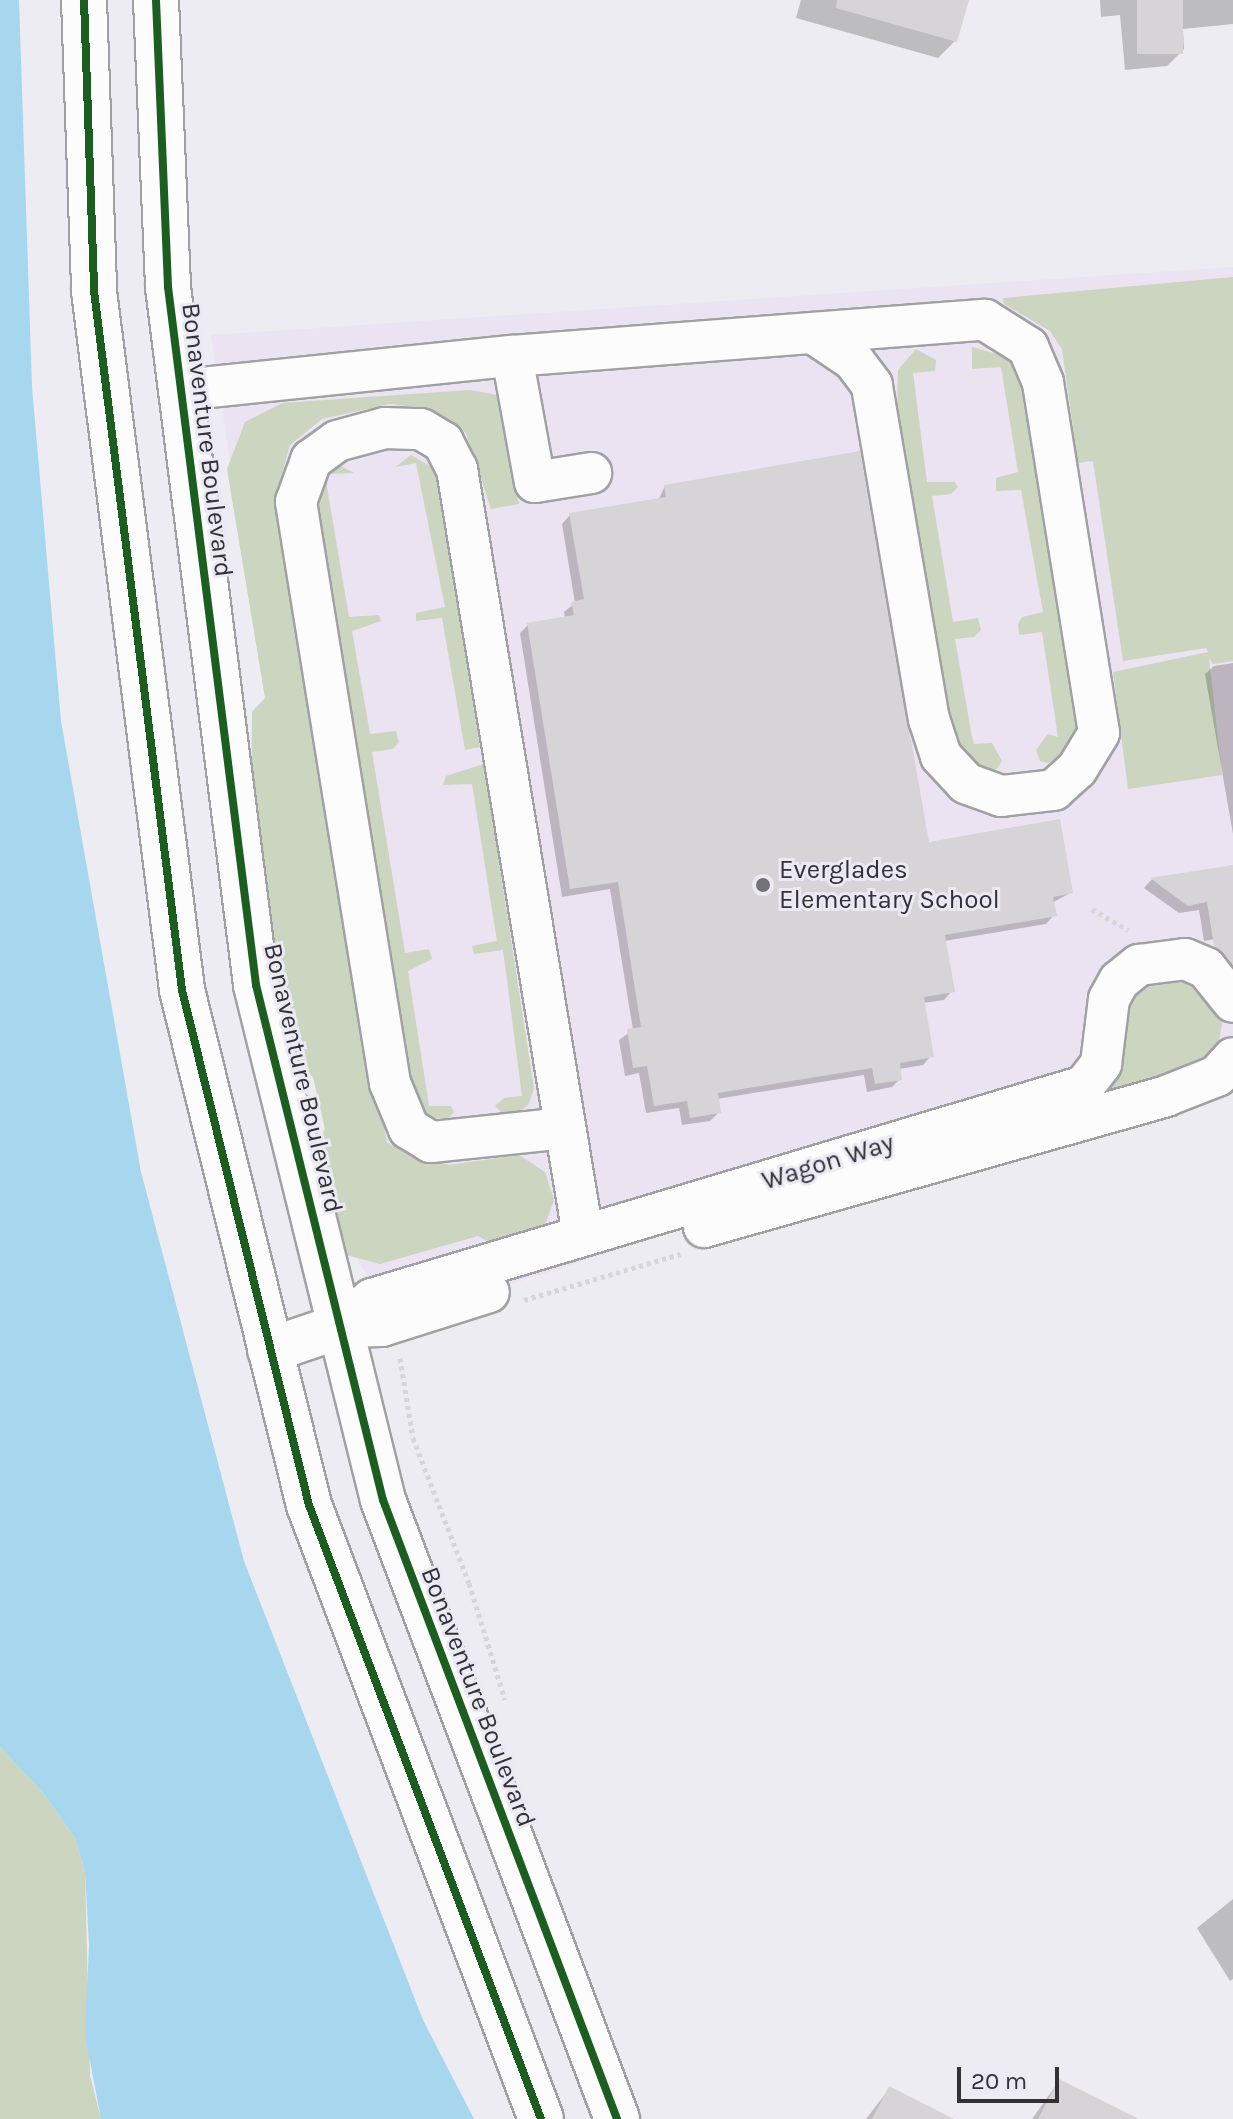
<!DOCTYPE html>
<html>
<head>
<meta charset="utf-8">
<style>
	body { margin:0 }
	#map { position:relative; width:1233px; height:2119px; overflow:hidden; background:#edecf2; font-family:Karla,sans-serif }
	div>[style] { position:absolute }
	.education>* { inset:0; background:#ebe3f1 }
	.green>* { inset:0; background:#cbd5bf }
	.water>* { inset:0; background:#a7d7ee }
	.shadow>* { inset:0; background:#0003 }
	.building>* { inset:0; background:#d6d4d6; transform-origin:0 0 }
	.path>* { height:5px; margin-top:-2.5px; transform-origin:0; background:repeating-linear-gradient(90deg,#d6d6d8 0 4px,transparent 0 8px) }
	.roads { filter:drop-shadow(2px 0 #a1a1a4) drop-shadow(-2px 0 #a1a1a4) drop-shadow(0 2px #a1a1a4) drop-shadow(0 -2px #a1a1a4) }
	.minor>* { height:40px; margin:-20px; padding:0 20px; transform-origin:20px; border-radius:20px; background:#fcfcfd }
	.major>* { height:44px; margin:-22px; padding:0 22px; transform-origin:22px; border-radius:22px; background:#fcfcfd }
	.cycleway>* { height:8px; margin:-4px; padding:0 4px; transform-origin:4px; border-radius:4px; background:#1b5e20 }
	.dots>* { width:22px; height:22px; translate:-50% -50%; box-sizing:border-box; border:4px solid #ebeaf4; border-radius:50% }
	span { translate:-50% -50%; white-space:nowrap; text-align:center; line-height:1.15; -webkit-text-stroke:6px #ebeaf4; paint-order:stroke }
	.street-label { font-size:26px; color:#323235 }
	.poi-label { font-size:26px; color:#323235 }
	.left { translate:0 -50%; text-align:left }
	.scale { position:absolute; left:957px; top:2067px; width:102px; height:36px; box-sizing:border-box; border:4px solid #323235; border-top:0; padding-left:10px; font-size:24px; line-height:28px; white-space:nowrap; color:#323235; -webkit-text-stroke:6px #ebeaf4; paint-order:stroke }
</style>
</head>
<body>
<div id="map">
	<div class="education">
		<i style="clip-path:polygon(1233px 267px,1233px 1071px,1069px 1105px,396px 1321px,346px 1241px,211px 335px)"></i>
	</div>
	<div class="green">
		<i style="clip-path:polygon(1233px 277px,1233px 661px,1213px 664px,1209px 658px,1222px 775px,1128px 789px,1113px 672px,1208px 652px,1206px 648px,1123px 661px,1093px 461px,1078px 463px,1062px 349px,1050px 331px,1004px 304px,1003px 298px)"></i>
		<i style="clip-path:polygon(972px 347px,1011px 358px,1022px 378px,1079px 723px,1070px 749px,1048px 763px,1040px 761px,1036px 750px,1048px 734px,1058px 737px,1042px 632px,1019px 635px,1018px 624px,1022px 617px,1043px 612px,1021px 490px,996px 491px,996px 478px,1018px 472px,1001px 367px,972px 369px)"></i>
		<i style="clip-path:polygon(916px 349px,936px 360px,935px 371px,913px 373px,927px 482px,955px 482px,958px 487px,951px 494px,932px 496px,953px 622px,978px 618px,981px 630px,974px 637px,955px 639px,971px 732px,974px 744px,992px 743px,1002px 761px,996px 770px,983px 773px,970px 769px,949px 729px,897px 407px,898px 370px)"></i>
		<i style="clip-path:polygon(470px 390px,498px 395px,519px 504px,491px 509px,466px 433px,432px 409px,389px 404px,322px 419px,290px 445px,279px 484px,387px 1143px,449px 1165px,519px 1155px,545px 1172px,554px 1200px,544px 1228px,491px 1243px,478px 1236px,380px 1264px,346px 1255px,334px 1245px,313px 1147px,325px 1129px,313px 1077px,287px 1053px,251px 839px,252px 712px,265px 698px,227px 469px,245px 422px,282px 403px)"></i>
		<i style="clip-path:polygon(411px 455px,435px 469px,480px 747px,465px 750px,442px 618px,416px 621px,416px 613px,445px 607px,416px 463px,395px 467px)"></i>
		<i style="clip-path:polygon(333px 462px,354px 473px,328px 474px,327px 487px,349px 617px,379px 615px,381px 621px,352px 631px,370px 734px,396px 731px,399px 742px,393px 749px,372px 752px,405px 953px,429px 949px,432px 959px,408px 971px,429px 1106px,451px 1106px,454px 1112px,447px 1119px,423px 1116px,414px 1102px,371px 859px,315px 519px,316px 482px)"></i>
		<i style="clip-path:polygon(484px 764px,534px 1089px,528px 1105px,517px 1113px,502px 1113px,495px 1106px,504px 1098px,522px 1096px,503px 950px,474px 954px,472px 946px,497px 941px,472px 784px,443px 785px,446px 776px)"></i>
		<i style="clip-path:polygon(1148px 976px,1197px 978px,1223px 1018px,1218px 1047px,1198px 1069px,1104px 1095px,1097px 1089px,1117px 1013px)"></i>
		<i style="clip-path:polygon(0 1747px,43px 1793px,75px 1838px,85px 1871px,90px 2075px,101px 2119px,0 2119px)"></i>
	</div>
	<div class="water">
		<i style="clip-path:polygon(0 0,19px 0,32px 387px,61px 721px,141px 1172px,244px 1561px,423px 2020px,474px 2119px,101px 2119px,85px 2035px,89px 1945px,85px 1871px,75px 1838px,43px 1793px,0 1747px)"></i>
	</div>
	<div class="shadow">
		<i style="clip-path:polygon(801px 0,967px 0,955px 41px,938px 58px,796px 18px)"></i>
		<i style="clip-path:polygon(1100px 0,1233px 0,1233px 24px,1183px 29px,1184px 49px,1167px 66px,1125px 70px,1120px 15px,1101px 17px)"></i>
		<i style="clip-path:polygon(665px 486px,927px 844px,1070px 893px,1052px 903px,1054px 915px,1046px 924px,944px 941px,952px 991px,944px 1000px,923px 1003px,931px 1056px,923px 1065px,899px 1069px,900px 1079px,892px 1087px,867px 1092px,864px 1075px,717px 1099px,719px 1112px,710px 1121px,682px 1125px,679px 1108px,646px 1113px,639px 1073px,625px 1076px,619px 1040px,633px 1030px,610px 889px,562px 897px,520px 633px,528px 625px,565px 618px,564px 612px,575px 603px,562px 524px,570px 515px,658px 501px)"></i>
		<i style="clip-path:polygon(1233px 663px,1233px 834px,1205px 674px,1214px 666px)"></i>
		<i style="clip-path:polygon(1233px 867px,1233px 936px,1204px 941px,1199px 910px,1179px 913px,1144px 888px,1151px 880px)"></i>
		<i style="clip-path:polygon(1233px 1899px,1233px 1979px,1230px 1981px,1197px 1928px)"></i>
		<i style="clip-path:polygon(1059px 2081px,1135px 2119px,1032px 2119px)"></i>
		<i style="clip-path:polygon(889px 2089px,950px 2119px,866px 2119px)"></i>
	</div>
	<div class="building">
		<i style="clip-path:polygon(837px 0,969px 0,957px 42px,836px 8px)"></i>
		<i style="left:1137px;top:0;width:46px;height:54px"></i>
		<i style="clip-path:polygon(860px 451px,929px 842px,1060px 819px,1073px 893px,1053px 897px,1057px 916px,945px 935px,955px 992px,924px 997px,934px 1057px,900px 1063px,902px 1080px,875px 1084px,872px 1068px,718px 1093px,721px 1113px,690px 1118px,687px 1101px,654px 1106px,647px 1066px,633px 1068px,627px 1029px,641px 1027px,618px 882px,570px 889px,527px 623px,574px 615px,571px 602px,584px 599px,569px 513px,666px 497px,664px 485px)"></i>
		<i style="clip-path:polygon(1233px 865px,1233px 965px,1214px 946px,1207px 902px,1188px 906px,1150px 878px)"></i>
		<i style="clip-path:polygon(1059px 2079px,1139px 2119px,1038px 2119px)"></i>
		<i style="clip-path:polygon(889px 2086px,954px 2119px,872px 2119px)"></i>
	</div>
	<div class="path">
		<i style="left:1092px;top:909px;width:42px;rotate:30.3deg"></i>
		<i style="left:524px;top:1300px;width:163px;rotate:-16.4deg"></i>
		<i style="left:400px;top:1358px;width:81px;rotate:80.8deg"></i>
		<i style="left:413px;top:1438px;width:155px;rotate:68.9deg"></i>
		<i style="left:469px;top:1583px;width:122px;rotate:72.9deg"></i>
	</div>
	<div class="roads">
		<div class="minor">
			<i style="left:512px;top:356px;width:128px;rotate:79.7deg"></i>
			<i style="left:535px;top:482px;width:57px;rotate:-9.1deg"></i>
			<i style="left:181px;top:390px;width:333px;rotate:-5.9deg"></i>
			<i style="left:512px;top:356px;width:474px;rotate:-4.4deg"></i>
			<i style="left:985px;top:320px;width:51px;rotate:32.1deg"></i>
			<i style="left:1028px;top:347px;width:39px;rotate:67deg"></i>
			<i style="left:1043px;top:383px;width:354px;rotate:80.9deg"></i>
			<i style="left:1099px;top:733px;width:42px;rotate:121.4deg"></i>
			<i style="left:1077px;top:769px;width:31px;rotate:138deg"></i>
			<i style="left:1054px;top:790px;width:53px;rotate:173.5deg"></i>
			<i style="left:1001px;top:796px;width:37px;rotate:-160deg"></i>
			<i style="left:966px;top:783px;width:37px;rotate:-133deg"></i>
			<i style="left:941px;top:756px;width:38px;rotate:-108deg"></i>
			<i style="left:929px;top:720px;width:340px;rotate:-99.7deg"></i>
			<i style="left:872px;top:385px;width:31px;rotate:-127deg"></i>
			<i style="left:853px;top:360px;width:48px;rotate:-146deg"></i>
			<i style="left:565px;top:1128px;width:135px;rotate:174deg"></i>
			<i style="left:431px;top:1142px;width:26px;rotate:-149deg"></i>
			<i style="left:409px;top:1129px;width:50px;rotate:-112.4deg"></i>
			<i style="left:390px;top:1083px;width:589px;rotate:-99.19deg"></i>
			<i style="left:296px;top:502px;width:45px;rotate:-70.3deg"></i>
			<i style="left:311px;top:460px;width:32px;rotate:-36deg"></i>
			<i style="left:337px;top:441px;width:50px;rotate:-15.2deg"></i>
			<i style="left:385px;top:428px;width:36px;rotate:2deg"></i>
			<i style="left:421px;top:429px;width:26px;rotate:31deg"></i>
			<i style="left:443px;top:442px;width:30px;rotate:63deg"></i>
			<i style="left:457px;top:469px;width:776px;rotate:80.66deg"></i>
			<i style="left:704px;top:1227px;width:480px;rotate:-15.8deg"></i>
			<i style="left:1166px;top:1096px;width:55px;rotate:-21.4deg"></i>
			<i style="left:1217px;top:1076px;width:24px;rotate:-48deg"></i>
			<i style="left:338px;top:1327px;width:44px;rotate:-39.5deg"></i>
			<i style="left:372px;top:1299px;width:743px;rotate:-16.65deg"></i>
			<i style="left:1084px;top:1086px;width:28px;rotate:-52deg"></i>
			<i style="left:1101px;top:1064px;width:65px;rotate:-83deg"></i>
			<i style="left:1109px;top:999px;width:21px;rotate:-61deg"></i>
			<i style="left:1119px;top:981px;width:26px;rotate:-39deg"></i>
			<i style="left:1139px;top:965px;width:46px;rotate:-7.4deg"></i>
			<i style="left:1185px;top:959px;width:23px;rotate:23deg"></i>
			<i style="left:1206px;top:968px;width:43px;rotate:51.5deg"></i>
			<i style="left:338px;top:1327px;width:44px;rotate:-1.3deg"></i>
			<i style="left:382px;top:1326px;width:112px;rotate:-17.6deg"></i>
		</div>
		<div class="major">
			<i style="left:84px;top:0;width:291px;rotate:88deg"></i>
			<i style="left:94px;top:291px;width:705px;rotate:82.82deg"></i>
			<i style="left:182px;top:990px;width:530px;rotate:76.15deg"></i>
			<i style="left:309px;top:1505px;width:656px;rotate:69.3deg"></i>
			<i style="left:156px;top:0;width:287px;rotate:87.6deg"></i>
			<i style="left:168px;top:287px;width:704px;rotate:82.81deg"></i>
			<i style="left:256px;top:985px;width:530px;rotate:76.15deg"></i>
			<i style="left:383px;top:1500px;width:662px;rotate:69.29deg"></i>
			<i style="left:270px;top:1350px;width:72px;rotate:-18.7deg"></i>
		</div>
	</div>
	<div class="cycleway">
		<i style="left:84px;top:0;width:291px;rotate:88deg"></i>
		<i style="left:94px;top:291px;width:705px;rotate:82.82deg"></i>
		<i style="left:182px;top:990px;width:530px;rotate:76.15deg"></i>
		<i style="left:309px;top:1505px;width:656px;rotate:69.3deg"></i>
		<i style="left:156px;top:0;width:287px;rotate:87.6deg"></i>
		<i style="left:168px;top:287px;width:704px;rotate:82.81deg"></i>
		<i style="left:256px;top:985px;width:530px;rotate:76.15deg"></i>
		<i style="left:383px;top:1500px;width:662px;rotate:69.29deg"></i>
	</div>
	<div class="dots">
		<i style="left:763px;top:885px;background:#737377"></i>
	</div>
	<div class="street-label">
		<span style="left:207px;top:440px;rotate:83deg">Bonaventure Boulevard</span>
		<span style="left:303px;top:1078px;rotate:77deg">Bonaventure Boulevard</span>
		<span style="left:828px;top:1162px;rotate:-17deg">Wagon Way</span>
		<span style="left:478px;top:1697px;rotate:69deg">Bonaventure Boulevard</span>
	</div>
	<div class="poi-label">
		<span class="left" style="left:779px;top:885px">Everglades<br>Elementary School</span>
	</div>
	<div class="scale">20 m</div>
</div>
</body>
</html>
